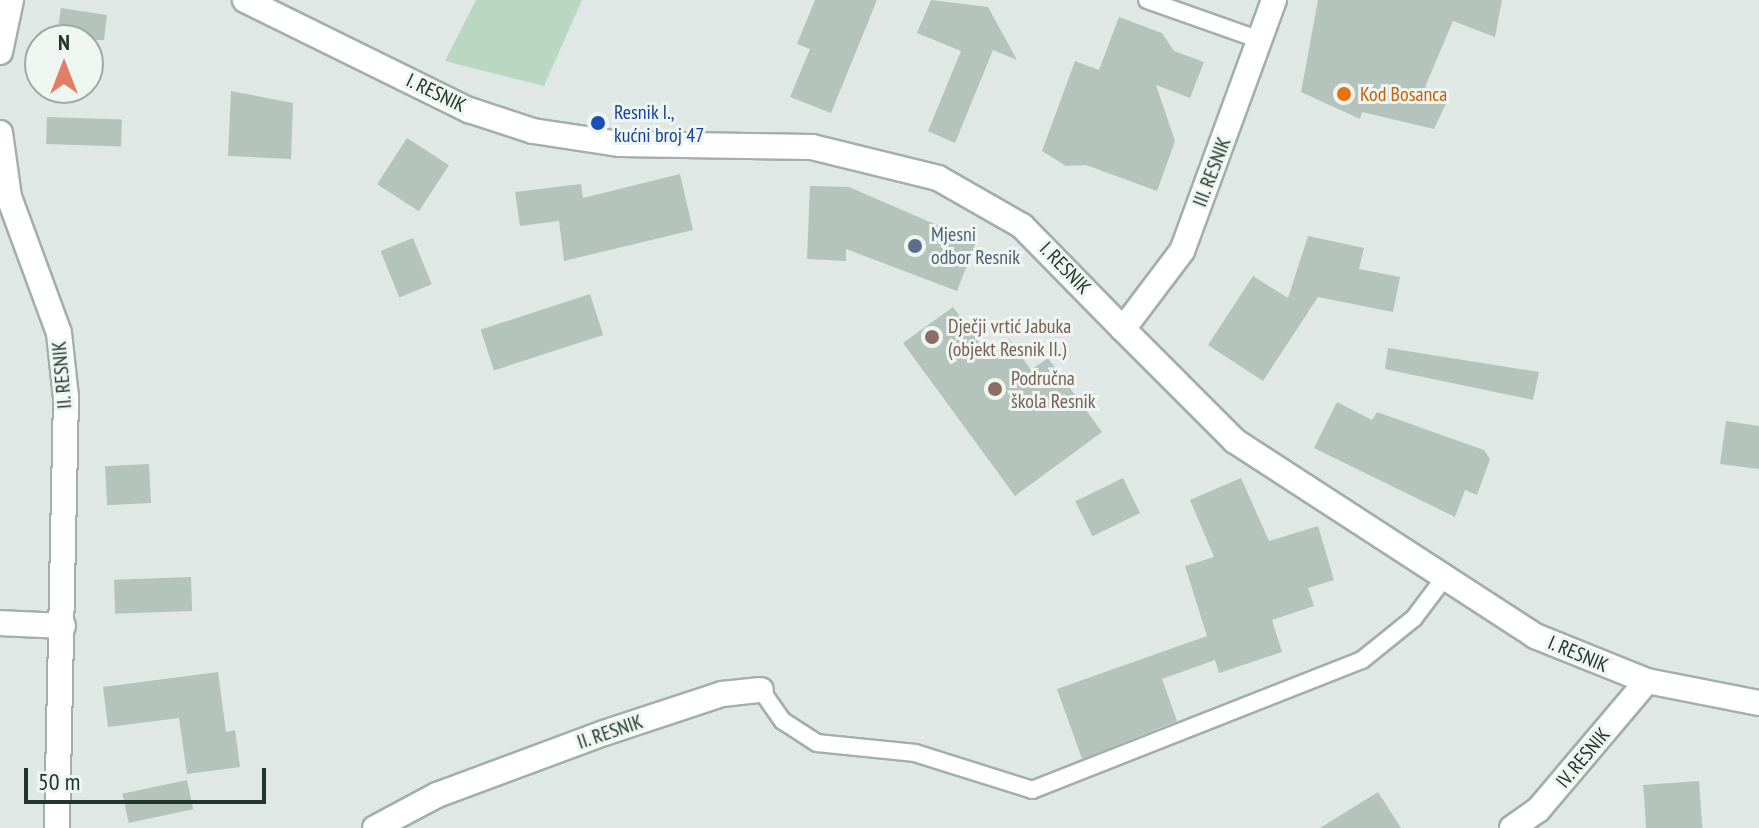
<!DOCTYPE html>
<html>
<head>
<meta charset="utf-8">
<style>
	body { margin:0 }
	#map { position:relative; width:1759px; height:828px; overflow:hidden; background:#dfe8e4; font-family:"PT Sans Narrow",sans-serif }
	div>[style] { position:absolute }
	.green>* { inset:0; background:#bad8c1 }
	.building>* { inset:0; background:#b5c3bd; transform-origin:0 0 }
	.roads { filter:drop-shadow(2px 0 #a3afaa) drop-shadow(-2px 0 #a3afaa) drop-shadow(0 2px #a3afaa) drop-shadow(0 -2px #a3afaa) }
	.lane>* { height:16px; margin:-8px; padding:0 8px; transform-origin:8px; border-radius:8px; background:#fff }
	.street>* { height:24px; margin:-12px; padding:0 12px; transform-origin:12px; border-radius:12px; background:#fff }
	.secondary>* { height:24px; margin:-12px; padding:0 12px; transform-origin:12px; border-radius:12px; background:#fff }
	.dots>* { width:22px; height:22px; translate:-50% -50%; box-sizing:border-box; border:4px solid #eff6f2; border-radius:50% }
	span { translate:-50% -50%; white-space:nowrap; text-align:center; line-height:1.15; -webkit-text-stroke:6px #eff6f2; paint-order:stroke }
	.street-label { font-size:20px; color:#223630 }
	.food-label { font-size:20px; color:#c56008 }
	.left { translate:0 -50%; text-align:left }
	.transit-label { font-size:20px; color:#164399 }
	.service-label { font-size:20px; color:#4e5e75 }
	.education-label { font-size:20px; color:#785e54 }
	.north { position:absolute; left:24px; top:24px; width:80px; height:80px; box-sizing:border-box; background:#eff6f2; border:2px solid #9da9a4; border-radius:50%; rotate:0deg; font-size:22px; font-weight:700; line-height:32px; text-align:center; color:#223630 }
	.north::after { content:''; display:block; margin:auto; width:28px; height:36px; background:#e27e64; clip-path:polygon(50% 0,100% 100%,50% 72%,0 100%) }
	.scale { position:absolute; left:24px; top:768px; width:242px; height:36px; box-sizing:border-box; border:4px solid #223630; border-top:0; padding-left:10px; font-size:24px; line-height:28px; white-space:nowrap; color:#223630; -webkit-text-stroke:6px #eff6f2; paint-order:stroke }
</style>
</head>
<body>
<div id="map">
	<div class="green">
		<i style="clip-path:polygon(476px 0,582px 0,544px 86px,445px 61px)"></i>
	</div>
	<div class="building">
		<i style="clip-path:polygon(815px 0,877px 0,831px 113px,790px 97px,810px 49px,797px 44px)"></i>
		<i style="clip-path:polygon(931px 0,988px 7px,1017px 60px,993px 50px,955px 143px,928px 131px,961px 51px,917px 33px)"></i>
		<i style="clip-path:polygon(1318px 0,1502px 0,1495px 37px,1453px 21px,1425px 87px,1449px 97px,1434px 129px,1362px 112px,1360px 119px,1301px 92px)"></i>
		<i style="clip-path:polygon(61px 8px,107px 15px,104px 40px,56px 40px)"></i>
		<i style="clip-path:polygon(1119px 17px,1162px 33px,1174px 51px,1204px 62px,1190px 98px,1156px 85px,1175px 141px,1157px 191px,1086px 165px,1066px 166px,1042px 151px,1075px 61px,1099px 70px)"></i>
		<i style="clip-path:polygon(231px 91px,293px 103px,291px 159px,228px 156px)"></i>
		<i style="left:47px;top:117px;width:75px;height:27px;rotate:2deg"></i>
		<i style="left:407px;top:138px;width:50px;height:55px;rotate:33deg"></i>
		<i style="clip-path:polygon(680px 174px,693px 230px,564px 261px,559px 221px,520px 226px,515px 192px,581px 184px,583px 198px)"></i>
		<i style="clip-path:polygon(810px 186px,849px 187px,976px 242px,957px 291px,846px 249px,846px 261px,807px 259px)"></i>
		<i style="clip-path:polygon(1308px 236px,1364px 248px,1359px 269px,1400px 277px,1393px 312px,1318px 297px,1263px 381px,1208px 345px,1253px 276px,1288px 298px)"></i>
		<i style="left:413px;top:238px;width:50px;height:35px;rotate:68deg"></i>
		<i style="left:590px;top:294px;width:43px;height:115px;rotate:72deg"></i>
		<i style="clip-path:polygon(953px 307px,988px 355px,1009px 339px,1031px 370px,1048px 358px,1102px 432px,1015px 496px,903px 343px)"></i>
		<i style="clip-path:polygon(1388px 348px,1539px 372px,1533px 400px,1385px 369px)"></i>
		<i style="clip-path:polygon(1337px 402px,1372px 420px,1377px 412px,1484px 450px,1490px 459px,1477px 495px,1465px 490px,1455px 517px,1314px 448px)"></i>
		<i style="clip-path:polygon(1726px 421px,1759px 426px,1759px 469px,1720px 464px)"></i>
		<i style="left:149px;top:464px;width:39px;height:44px;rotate:87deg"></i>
		<i style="left:1123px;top:478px;width:39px;height:53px;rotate:64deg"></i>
		<i style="clip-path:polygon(1241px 478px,1269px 541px,1318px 526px,1334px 580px,1308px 588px,1314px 606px,1272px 620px,1282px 652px,1219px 673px,1215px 660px,1162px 679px,1177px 721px,1082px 759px,1057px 689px,1207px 636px,1185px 566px,1214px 557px,1190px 500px)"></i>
		<i style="left:191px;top:577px;width:34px;height:77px;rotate:88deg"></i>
		<i style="clip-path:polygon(218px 672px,226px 732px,235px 730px,240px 767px,187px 774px,179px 718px,108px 727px,103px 687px)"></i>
		<i style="left:187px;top:780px;width:30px;height:66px;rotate:78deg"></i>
		<i style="left:1699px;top:781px;width:47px;height:56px;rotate:86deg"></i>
		<i style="clip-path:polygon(1378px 792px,1401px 828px,1320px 828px)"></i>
	</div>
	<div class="roads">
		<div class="lane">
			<i style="left:1147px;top:0;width:120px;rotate:19.5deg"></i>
			<i style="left:761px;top:690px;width:38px;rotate:55deg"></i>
			<i style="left:783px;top:721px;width:40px;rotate:32.9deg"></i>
			<i style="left:817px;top:743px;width:99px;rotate:5.8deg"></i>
			<i style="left:915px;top:753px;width:123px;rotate:17.5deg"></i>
			<i style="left:1032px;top:790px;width:355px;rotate:-21.5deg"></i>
			<i style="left:1362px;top:660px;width:67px;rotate:-38.9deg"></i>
			<i style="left:1414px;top:618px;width:51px;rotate:-52.9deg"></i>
		</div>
		<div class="street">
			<i style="left:245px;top:0;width:250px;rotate:26.2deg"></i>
			<i style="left:469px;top:110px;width:67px;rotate:18.2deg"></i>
			<i style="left:533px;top:131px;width:88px;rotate:8.5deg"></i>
			<i style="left:620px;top:144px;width:192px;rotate:0.9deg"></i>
			<i style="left:812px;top:147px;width:130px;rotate:13.8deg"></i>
			<i style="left:938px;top:178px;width:97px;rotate:29.7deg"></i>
			<i style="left:1022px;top:226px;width:144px;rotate:45.6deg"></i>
			<i style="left:0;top:52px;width:53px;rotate:-78.1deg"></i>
			<i style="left:0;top:133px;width:65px;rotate:82deg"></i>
			<i style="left:9px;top:197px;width:145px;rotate:69.8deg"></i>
			<i style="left:59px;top:333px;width:64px;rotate:83.8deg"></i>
			<i style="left:66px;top:397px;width:431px;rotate:91.2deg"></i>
			<i style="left:0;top:623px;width:63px;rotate:2.7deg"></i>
			<i style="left:375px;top:828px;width:70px;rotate:-28deg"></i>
			<i style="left:437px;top:795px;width:178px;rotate:-20.4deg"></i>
			<i style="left:604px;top:733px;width:124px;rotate:-18.3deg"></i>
			<i style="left:722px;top:694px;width:39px;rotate:-6deg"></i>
			<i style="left:1512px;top:828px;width:32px;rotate:-35deg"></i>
			<i style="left:1538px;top:810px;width:169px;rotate:-49.8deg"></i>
		</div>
		<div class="secondary">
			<i style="left:1274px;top:0;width:267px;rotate:110.1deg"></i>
			<i style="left:1182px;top:251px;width:98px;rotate:127.1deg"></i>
			<i style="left:1123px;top:329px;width:158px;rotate:45deg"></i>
			<i style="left:1235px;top:441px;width:358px;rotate:33deg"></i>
			<i style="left:1535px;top:636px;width:121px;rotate:21.9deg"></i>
			<i style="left:1647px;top:681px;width:114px;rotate:11.1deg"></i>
		</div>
	</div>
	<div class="dots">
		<i style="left:1344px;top:94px;background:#e8710a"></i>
		<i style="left:598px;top:123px;background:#1a4fb4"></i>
		<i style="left:915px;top:246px;background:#5c6f8a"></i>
		<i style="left:932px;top:337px;background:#8d6e63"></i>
		<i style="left:995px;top:389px;background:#8d6e63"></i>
	</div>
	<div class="street-label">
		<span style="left:436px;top:93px;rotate:26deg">I. RESNIK</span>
		<span style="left:1212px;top:172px;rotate:-69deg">III. RESNIK</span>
		<span style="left:1065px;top:268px;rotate:46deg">I. RESNIK</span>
		<span style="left:62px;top:375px;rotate:-95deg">II. RESNIK</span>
		<span style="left:1578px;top:654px;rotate:23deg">I. RESNIK</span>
		<span style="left:610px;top:732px;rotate:-19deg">II. RESNIK</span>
		<span style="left:1583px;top:758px;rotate:-50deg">IV. RESNIK</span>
	</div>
	<div class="food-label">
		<span class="left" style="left:1360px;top:94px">Kod Bosanca</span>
	</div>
	<div class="transit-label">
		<span class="left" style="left:614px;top:124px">Resnik I.,<br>kućni broj 47</span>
	</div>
	<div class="service-label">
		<span class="left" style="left:931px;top:246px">Mjesni<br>odbor Resnik</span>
	</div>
	<div class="education-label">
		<span class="left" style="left:948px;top:338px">Dječji vrtić Jabuka<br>(objekt Resnik II.)</span>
		<span class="left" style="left:1011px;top:390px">Područna<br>škola Resnik</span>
	</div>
	<div class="north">N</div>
	<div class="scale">50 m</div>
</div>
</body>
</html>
